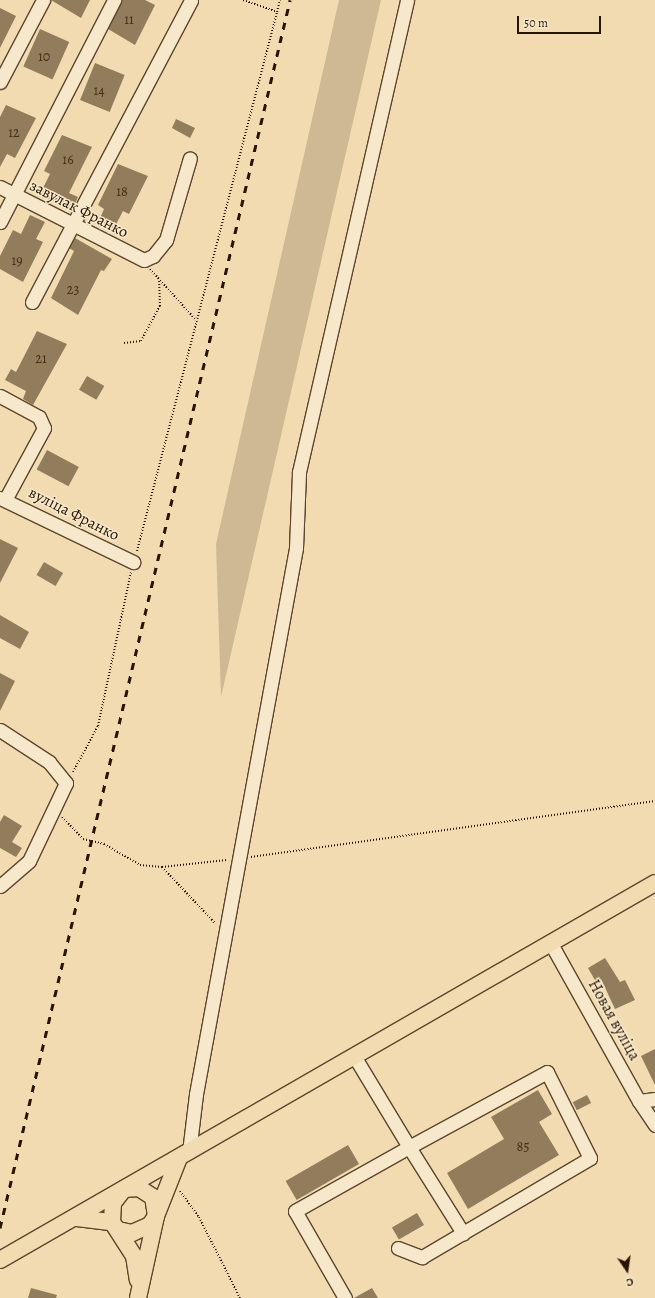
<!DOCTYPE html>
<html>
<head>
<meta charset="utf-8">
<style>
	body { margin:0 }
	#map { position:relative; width:655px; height:1298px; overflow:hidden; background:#f2dbb0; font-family:Alegreya,serif }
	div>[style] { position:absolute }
	.green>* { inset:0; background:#cfb992 }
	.building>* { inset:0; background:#917c5c; transform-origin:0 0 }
	.path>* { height:2px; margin-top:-1px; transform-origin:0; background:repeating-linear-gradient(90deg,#271501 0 1px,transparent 0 3px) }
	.roads { filter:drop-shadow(1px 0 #5a462d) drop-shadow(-1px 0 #5a462d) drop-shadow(0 1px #5a462d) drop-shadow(0 -1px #5a462d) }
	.minor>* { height:13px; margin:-6.5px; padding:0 6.5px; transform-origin:6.5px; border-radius:6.5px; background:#f7e8cc }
	.major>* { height:16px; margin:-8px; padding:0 8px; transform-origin:8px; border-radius:8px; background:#f2dbb0 }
	.rail>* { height:3px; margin-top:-1.5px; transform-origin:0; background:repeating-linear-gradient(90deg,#271501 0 7px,transparent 0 14px) }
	span { translate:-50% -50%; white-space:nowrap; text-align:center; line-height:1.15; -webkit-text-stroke:3px #f7e8cc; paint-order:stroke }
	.number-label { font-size:14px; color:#422f18 }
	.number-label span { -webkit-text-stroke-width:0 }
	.street-label { font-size:16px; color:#271501 }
	.north { position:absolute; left:607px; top:1250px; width:40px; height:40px; -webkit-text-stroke:3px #f7e8cc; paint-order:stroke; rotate:167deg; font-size:11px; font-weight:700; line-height:16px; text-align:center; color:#271501 }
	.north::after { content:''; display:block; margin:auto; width:14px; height:18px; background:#271501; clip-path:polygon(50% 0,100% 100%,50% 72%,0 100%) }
	.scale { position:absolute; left:517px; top:16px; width:84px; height:18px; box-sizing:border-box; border:2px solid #271501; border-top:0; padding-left:5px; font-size:12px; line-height:14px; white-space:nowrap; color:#271501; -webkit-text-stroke:3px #f7e8cc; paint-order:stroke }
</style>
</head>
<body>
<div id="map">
	<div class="green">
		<i style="clip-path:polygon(339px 0,381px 0,221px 697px,216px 544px)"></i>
	</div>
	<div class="building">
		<i style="clip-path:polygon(51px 0,90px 0,81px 18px)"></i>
		<i style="clip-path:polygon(122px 0,145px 0,155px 5px,135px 45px,108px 29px)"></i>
		<i style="clip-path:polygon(0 8px,16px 16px,0 48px)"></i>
		<i style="left:40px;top:29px;width:32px;height:41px;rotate:24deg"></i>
		<i style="left:95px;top:63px;width:32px;height:40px;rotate:22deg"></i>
		<i style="clip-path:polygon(6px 105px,36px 118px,15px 158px,7px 154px,0 167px,0 117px)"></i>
		<i style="clip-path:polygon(176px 119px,195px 128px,190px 138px,172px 128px)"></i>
		<i style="clip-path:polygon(62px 135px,92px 147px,69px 193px,78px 197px,73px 208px,39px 196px,50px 174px,44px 171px)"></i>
		<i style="clip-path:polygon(118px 164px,148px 176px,129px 214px,123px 211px,112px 232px,97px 225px,104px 209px,98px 205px)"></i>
		<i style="clip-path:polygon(30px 215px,45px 222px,36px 239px,43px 242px,23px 282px,0 269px,0 256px,13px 230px,21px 234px)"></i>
		<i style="clip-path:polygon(75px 238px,112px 259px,104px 271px,101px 270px,78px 315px,51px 298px,74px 251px,69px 248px)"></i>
		<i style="clip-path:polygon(37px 331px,67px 344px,33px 405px,23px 399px,26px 391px,5px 380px,11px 369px,16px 372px)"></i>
		<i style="left:87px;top:376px;width:20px;height:16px;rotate:30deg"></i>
		<i style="left:47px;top:450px;width:36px;height:22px;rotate:28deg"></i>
		<i style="clip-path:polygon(0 539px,18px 548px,0 583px)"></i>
		<i style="left:44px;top:562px;width:22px;height:15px;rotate:30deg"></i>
		<i style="clip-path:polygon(0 615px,29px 632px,20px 649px,0 638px)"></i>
		<i style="clip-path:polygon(0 673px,15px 681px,0 711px)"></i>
		<i style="clip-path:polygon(4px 815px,22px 826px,12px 842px,22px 848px,16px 857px,0 848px,0 822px)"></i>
		<i style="clip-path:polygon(605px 958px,620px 982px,625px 980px,635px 1000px,615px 1009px,601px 979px,596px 982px,588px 968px)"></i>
		<i style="clip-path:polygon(655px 1049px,655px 1085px,641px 1056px)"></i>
		<i style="clip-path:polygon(538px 1090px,552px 1114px,539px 1122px,559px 1155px,468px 1209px,447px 1173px,504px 1139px,491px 1117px)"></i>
		<i style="left:587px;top:1095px;width:9px;height:16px;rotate:63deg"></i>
		<i style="left:348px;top:1145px;width:22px;height:72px;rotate:60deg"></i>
		<i style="left:417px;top:1213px;width:14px;height:29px;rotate:60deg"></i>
		<i style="clip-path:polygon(31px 1288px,57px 1295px,56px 1298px,28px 1298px)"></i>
		<i style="clip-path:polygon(372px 1288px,378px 1298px,354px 1298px)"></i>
	</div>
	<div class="path">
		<i style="left:243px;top:0;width:36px;rotate:19deg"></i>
		<i style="left:277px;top:12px;width:12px;rotate:-76deg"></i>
		<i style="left:150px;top:269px;width:67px;rotate:48deg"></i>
		<i style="left:124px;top:343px;width:17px;rotate:-7deg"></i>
		<i style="left:141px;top:341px;width:40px;rotate:-62deg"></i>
		<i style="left:160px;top:306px;width:25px;rotate:-92deg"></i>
		<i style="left:137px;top:551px;width:557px;rotate:-75.44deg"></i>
		<i style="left:73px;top:772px;width:52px;rotate:-61.5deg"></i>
		<i style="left:98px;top:726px;width:157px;rotate:-77.9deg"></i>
		<i style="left:62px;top:817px;width:30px;rotate:46deg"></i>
		<i style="left:83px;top:839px;width:22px;rotate:13deg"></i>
		<i style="left:104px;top:844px;width:42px;rotate:30.3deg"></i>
		<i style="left:140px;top:865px;width:22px;rotate:5deg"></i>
		<i style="left:162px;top:867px;width:65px;rotate:-6.1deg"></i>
		<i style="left:251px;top:857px;width:408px;rotate:-7.9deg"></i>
		<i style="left:162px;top:867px;width:77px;rotate:46.6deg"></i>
		<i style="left:180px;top:1191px;width:32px;rotate:54deg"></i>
		<i style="left:199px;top:1217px;width:91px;rotate:63.2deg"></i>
	</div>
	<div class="roads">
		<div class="minor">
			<i style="left:0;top:82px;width:93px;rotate:-62.3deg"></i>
			<i style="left:0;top:187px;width:161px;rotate:26.9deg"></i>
			<i style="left:144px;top:260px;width:10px;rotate:-24deg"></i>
			<i style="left:153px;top:256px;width:21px;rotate:-51deg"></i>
			<i style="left:166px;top:240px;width:85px;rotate:-73.7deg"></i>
			<i style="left:0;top:222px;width:250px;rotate:-62.8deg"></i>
			<i style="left:32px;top:302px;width:341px;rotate:-62.2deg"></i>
			<i style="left:0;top:396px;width:44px;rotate:28.3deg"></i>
			<i style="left:39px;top:417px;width:12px;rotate:66deg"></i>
			<i style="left:44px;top:428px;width:80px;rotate:118.5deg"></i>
			<i style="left:0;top:498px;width:148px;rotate:25.7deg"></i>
			<i style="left:0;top:730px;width:59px;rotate:33.1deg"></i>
			<i style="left:49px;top:762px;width:27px;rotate:51deg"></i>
			<i style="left:66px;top:783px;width:86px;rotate:115.4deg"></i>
			<i style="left:29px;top:861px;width:38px;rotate:139deg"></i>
			<i style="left:550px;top:942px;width:182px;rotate:60.8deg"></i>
			<i style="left:639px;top:1101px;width:16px;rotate:-7deg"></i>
			<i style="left:639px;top:1101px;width:29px;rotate:56deg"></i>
			<i style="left:189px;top:1152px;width:58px;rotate:-83.1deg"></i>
			<i style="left:196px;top:1094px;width:555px;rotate:-79.62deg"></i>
			<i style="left:296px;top:548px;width:76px;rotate:-87.7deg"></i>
			<i style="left:299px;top:472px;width:484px;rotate:-77.1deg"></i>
			<i style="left:398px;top:1248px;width:26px;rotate:21deg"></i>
			<i style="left:422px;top:1257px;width:195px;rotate:-30.5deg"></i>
			<i style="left:590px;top:1158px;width:96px;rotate:-116.6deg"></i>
			<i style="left:547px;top:1072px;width:157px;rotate:151.5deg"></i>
			<i style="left:409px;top:1147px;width:102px;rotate:57.9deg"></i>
			<i style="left:345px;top:1298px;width:100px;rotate:-119.9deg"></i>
			<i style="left:295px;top:1211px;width:131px;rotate:-29.3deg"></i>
			<i style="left:409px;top:1147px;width:106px;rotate:-121.1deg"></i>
		</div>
		<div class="major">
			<i style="left:77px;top:1218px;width:35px;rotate:7deg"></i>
			<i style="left:112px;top:1222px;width:40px;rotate:57.1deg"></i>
			<i style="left:134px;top:1256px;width:24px;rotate:81deg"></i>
			<i style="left:112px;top:1222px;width:19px;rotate:-87deg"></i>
			<i style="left:113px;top:1203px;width:18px;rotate:-52deg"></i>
			<i style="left:124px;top:1189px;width:15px;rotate:-4deg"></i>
			<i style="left:139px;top:1188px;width:17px;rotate:33deg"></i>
			<i style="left:153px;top:1197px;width:19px;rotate:81deg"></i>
			<i style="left:156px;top:1216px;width:11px;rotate:124deg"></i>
			<i style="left:150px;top:1225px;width:20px;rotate:156deg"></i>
			<i style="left:132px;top:1233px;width:14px;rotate:-168deg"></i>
			<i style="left:0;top:1260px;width:756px;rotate:-29.92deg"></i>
			<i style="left:138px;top:1298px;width:84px;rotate:-77.6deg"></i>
			<i style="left:156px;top:1216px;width:62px;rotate:-68.4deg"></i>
		</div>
	</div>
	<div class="rail">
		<i style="left:0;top:1228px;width:1262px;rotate:-76.71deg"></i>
	</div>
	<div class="number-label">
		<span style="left:129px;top:20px">11</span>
		<span style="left:44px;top:57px">10</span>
		<span style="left:99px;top:91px">14</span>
		<span style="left:14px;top:133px">12</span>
		<span style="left:68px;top:160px">16</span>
		<span style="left:122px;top:192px">18</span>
		<span style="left:17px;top:261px">19</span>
		<span style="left:73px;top:290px">23</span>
		<span style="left:41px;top:359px">21</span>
		<span style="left:523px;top:1147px">85</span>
	</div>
	<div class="street-label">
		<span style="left:79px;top:209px;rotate:27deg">завулак Франко</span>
		<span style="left:74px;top:514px;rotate:27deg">вуліца Франко</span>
		<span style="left:614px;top:1020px;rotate:61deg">Новая вуліца</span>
	</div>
	<div class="north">С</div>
	<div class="scale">50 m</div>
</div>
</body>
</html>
